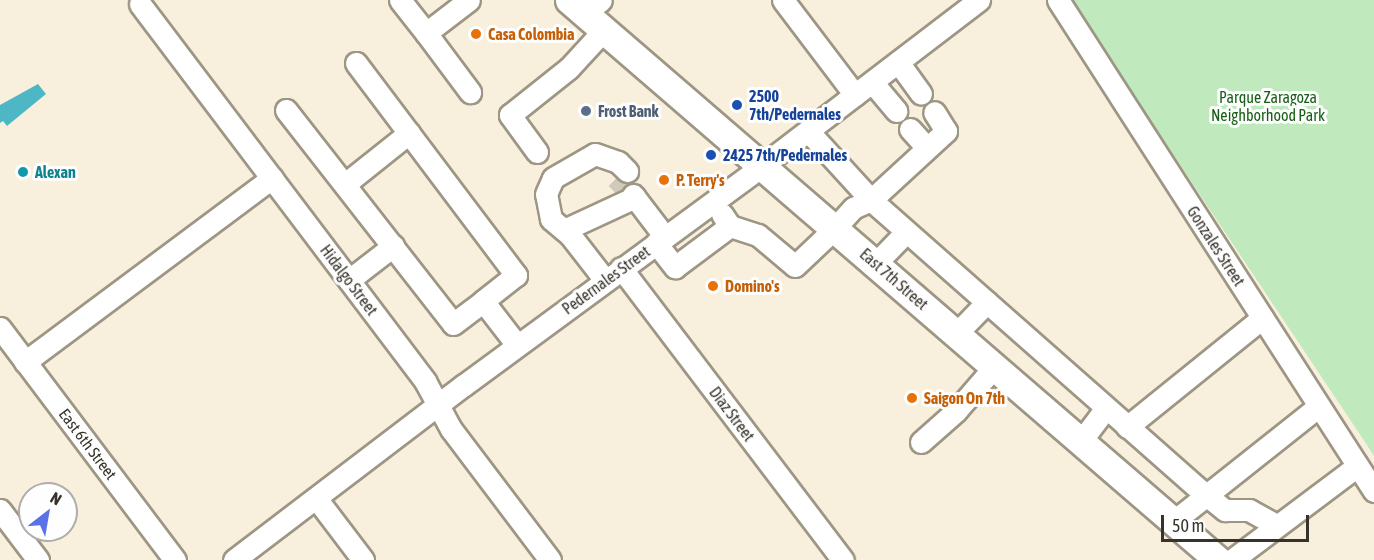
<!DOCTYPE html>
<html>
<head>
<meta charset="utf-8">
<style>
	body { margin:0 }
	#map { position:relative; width:1374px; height:560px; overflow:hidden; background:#f8f0dc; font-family:"Asap Condensed",sans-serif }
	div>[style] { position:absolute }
	.green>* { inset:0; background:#c0e9bd }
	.water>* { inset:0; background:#4eb7c6 }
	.minor-tunnel>* { height:21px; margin-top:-10.5px; transform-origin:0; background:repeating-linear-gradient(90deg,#d1cab9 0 21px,transparent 0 31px) }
	.roads { filter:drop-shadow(2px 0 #9e9684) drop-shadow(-2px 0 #9e9684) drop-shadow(0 2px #9e9684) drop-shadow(0 -2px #9e9684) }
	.minor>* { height:21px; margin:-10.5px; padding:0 10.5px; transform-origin:10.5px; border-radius:10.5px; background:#fff }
	.major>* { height:27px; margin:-13.5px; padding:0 13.5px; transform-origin:13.5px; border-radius:13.5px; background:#fff }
	.dots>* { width:16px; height:16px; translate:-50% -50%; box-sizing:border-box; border:3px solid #fefefe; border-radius:50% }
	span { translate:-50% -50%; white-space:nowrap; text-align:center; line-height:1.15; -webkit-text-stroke:6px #fefefe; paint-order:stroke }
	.food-label { font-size:16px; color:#c56008; font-weight:700 }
	.left { translate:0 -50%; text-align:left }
	.transit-label { font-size:16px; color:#164399; font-weight:700 }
	.park-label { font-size:16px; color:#165f15 }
	.service-label { font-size:16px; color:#4e5e75; font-weight:700 }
	.culture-label { font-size:16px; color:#0d838f; font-weight:700 }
	.street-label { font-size:16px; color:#36332b }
	.north { position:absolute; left:18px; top:482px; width:60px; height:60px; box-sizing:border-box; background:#fefefe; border:2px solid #aeadaa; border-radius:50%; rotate:31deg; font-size:16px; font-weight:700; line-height:24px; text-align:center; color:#36332b }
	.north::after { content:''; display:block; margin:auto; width:21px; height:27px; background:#5a72e8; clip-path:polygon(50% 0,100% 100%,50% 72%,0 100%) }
	.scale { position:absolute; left:1161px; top:515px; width:148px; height:27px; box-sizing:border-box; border:3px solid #36332b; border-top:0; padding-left:8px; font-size:18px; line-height:21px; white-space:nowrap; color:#36332b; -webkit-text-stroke:4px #fefefe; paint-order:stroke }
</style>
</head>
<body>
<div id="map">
	<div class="green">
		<i style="clip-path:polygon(1070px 0,1374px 0,1374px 456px,1361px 436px)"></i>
	</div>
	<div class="water">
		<i style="clip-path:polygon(38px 84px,46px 94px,7px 126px,3px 121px,0 123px,0 105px)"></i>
	</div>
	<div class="minor-tunnel">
		<i style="left:616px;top:178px;width:24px;rotate:45deg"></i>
	</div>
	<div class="roads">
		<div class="minor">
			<i style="left:400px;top:0;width:42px;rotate:51.8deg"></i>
			<i style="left:426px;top:33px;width:54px;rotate:-37.5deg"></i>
			<i style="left:783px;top:0;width:119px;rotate:52.8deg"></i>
			<i style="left:1058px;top:0;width:584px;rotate:57.24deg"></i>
			<i style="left:140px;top:4px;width:473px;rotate:52.9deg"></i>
			<i style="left:425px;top:381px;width:55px;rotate:61.6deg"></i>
			<i style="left:451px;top:429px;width:164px;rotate:52.9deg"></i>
			<i style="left:584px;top:13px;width:21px;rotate:-37deg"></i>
			<i style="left:426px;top:33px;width:74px;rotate:53.3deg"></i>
			<i style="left:898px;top:62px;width:39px;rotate:54deg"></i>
			<i style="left:356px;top:63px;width:266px;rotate:53deg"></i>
			<i style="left:516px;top:275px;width:42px;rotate:141.8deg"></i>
			<i style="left:483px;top:301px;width:56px;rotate:52.3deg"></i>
			<i style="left:872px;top:82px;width:38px;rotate:50deg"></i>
			<i style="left:286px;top:110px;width:271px;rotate:52deg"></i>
			<i style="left:453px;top:324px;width:38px;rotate:-37deg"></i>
			<i style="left:910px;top:129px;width:25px;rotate:48deg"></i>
			<i style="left:808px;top:131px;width:93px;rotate:47.6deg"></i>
			<i style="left:871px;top:200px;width:445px;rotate:41.4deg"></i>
			<i style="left:1205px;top:494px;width:26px;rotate:39deg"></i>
			<i style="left:1225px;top:510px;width:24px"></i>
			<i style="left:1249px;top:510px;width:31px;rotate:29deg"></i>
			<i style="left:537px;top:152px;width:46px;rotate:-126.1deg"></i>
			<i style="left:510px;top:115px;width:75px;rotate:-38.5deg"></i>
			<i style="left:569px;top:68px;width:52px;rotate:-47.4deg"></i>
			<i style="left:345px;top:184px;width:82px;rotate:-38.6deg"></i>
			<i style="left:633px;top:195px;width:53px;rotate:52.7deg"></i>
			<i style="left:730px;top:226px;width:29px;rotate:18deg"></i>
			<i style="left:758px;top:235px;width:48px;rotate:40deg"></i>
			<i style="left:795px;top:266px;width:55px;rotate:-43.5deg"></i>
			<i style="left:835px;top:228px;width:27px;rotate:-48deg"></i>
			<i style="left:853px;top:208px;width:20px;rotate:-24deg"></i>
			<i style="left:871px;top:200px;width:102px;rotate:-42.6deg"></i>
			<i style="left:946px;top:131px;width:22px;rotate:-122deg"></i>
			<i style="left:564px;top:230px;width:78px;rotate:-24.9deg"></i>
			<i style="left:656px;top:243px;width:31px;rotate:52deg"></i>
			<i style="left:675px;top:267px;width:69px;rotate:-36.7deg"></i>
			<i style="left:730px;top:226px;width:14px;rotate:-124deg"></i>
			<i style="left:876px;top:263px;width:43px;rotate:-45.9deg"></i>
			<i style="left:621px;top:268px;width:367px;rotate:52.8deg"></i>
			<i style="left:349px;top:280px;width:56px;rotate:-37.7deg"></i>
			<i style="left:605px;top:280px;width:57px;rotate:-127.9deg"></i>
			<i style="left:570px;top:235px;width:25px;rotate:-140deg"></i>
			<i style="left:551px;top:219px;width:25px;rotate:-101deg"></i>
			<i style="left:546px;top:194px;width:17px;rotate:-66deg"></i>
			<i style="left:553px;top:178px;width:48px;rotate:-29.7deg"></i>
			<i style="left:595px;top:154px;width:24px;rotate:19deg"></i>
			<i style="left:618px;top:162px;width:13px;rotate:45deg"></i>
			<i style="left:0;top:328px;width:291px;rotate:53deg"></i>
			<i style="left:957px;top:333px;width:43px;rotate:-45.9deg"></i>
			<i style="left:25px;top:362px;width:308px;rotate:-36.7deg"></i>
			<i style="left:1127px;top:427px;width:174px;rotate:-38.9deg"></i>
			<i style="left:1081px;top:441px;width:41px;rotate:-52.9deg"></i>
			<i style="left:921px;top:442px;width:47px;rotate:-41.5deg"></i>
			<i style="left:956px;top:411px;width:60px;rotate:-49.1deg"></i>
			<i style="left:316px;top:498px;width:78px;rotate:52.8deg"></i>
			<i style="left:0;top:510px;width:63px;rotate:52.8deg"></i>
			<i style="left:1174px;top:521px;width:185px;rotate:-38.4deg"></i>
			<i style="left:234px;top:560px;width:289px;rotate:-37.3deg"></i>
			<i style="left:464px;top:385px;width:371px;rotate:-36.3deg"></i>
			<i style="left:763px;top:165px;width:272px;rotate:-37.4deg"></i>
			<i style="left:1232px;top:560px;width:156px;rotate:-36.9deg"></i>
		</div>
		<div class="major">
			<i style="left:569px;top:0;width:857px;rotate:40.79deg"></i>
		</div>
	</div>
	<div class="dots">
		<i style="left:476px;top:34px;background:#e8710a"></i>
		<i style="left:737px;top:105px;background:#1a4fb4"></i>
		<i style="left:586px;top:111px;background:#5c6f8a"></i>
		<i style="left:711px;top:155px;background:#1a4fb4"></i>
		<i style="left:23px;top:172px;background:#0f9aa8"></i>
		<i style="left:664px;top:180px;background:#e8710a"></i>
		<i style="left:713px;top:286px;background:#e8710a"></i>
		<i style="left:912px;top:398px;background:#e8710a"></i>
	</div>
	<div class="food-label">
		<span class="left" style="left:488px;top:34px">Casa Colombia</span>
		<span class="left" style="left:676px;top:180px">P. Terry's</span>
		<span class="left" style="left:725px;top:286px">Domino's</span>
		<span class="left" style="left:924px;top:398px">Saigon On 7th</span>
	</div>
	<div class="transit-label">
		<span class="left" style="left:749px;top:105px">2500<br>7th/Pedernales</span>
		<span class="left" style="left:723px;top:155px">2425 7th/Pedernales</span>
	</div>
	<div class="park-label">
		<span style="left:1268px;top:106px">Parque Zaragoza<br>Neighborhood Park</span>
	</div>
	<div class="service-label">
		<span class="left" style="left:598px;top:111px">Frost Bank</span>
	</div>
	<div class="culture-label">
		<span class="left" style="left:35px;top:172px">Alexan</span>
	</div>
	<div class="street-label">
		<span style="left:1216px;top:246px;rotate:57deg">Gonzales Street</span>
		<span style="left:894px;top:279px;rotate:41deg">East 7th Street</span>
		<span style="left:349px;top:280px;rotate:53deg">Hidalgo Street</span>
		<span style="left:606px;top:280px;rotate:-36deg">Pedernales Street</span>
		<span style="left:732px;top:414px;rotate:53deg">Diaz Street</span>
		<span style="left:88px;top:444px;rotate:53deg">East 6th Street</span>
	</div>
	<div class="north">N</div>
	<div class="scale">50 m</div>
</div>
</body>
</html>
